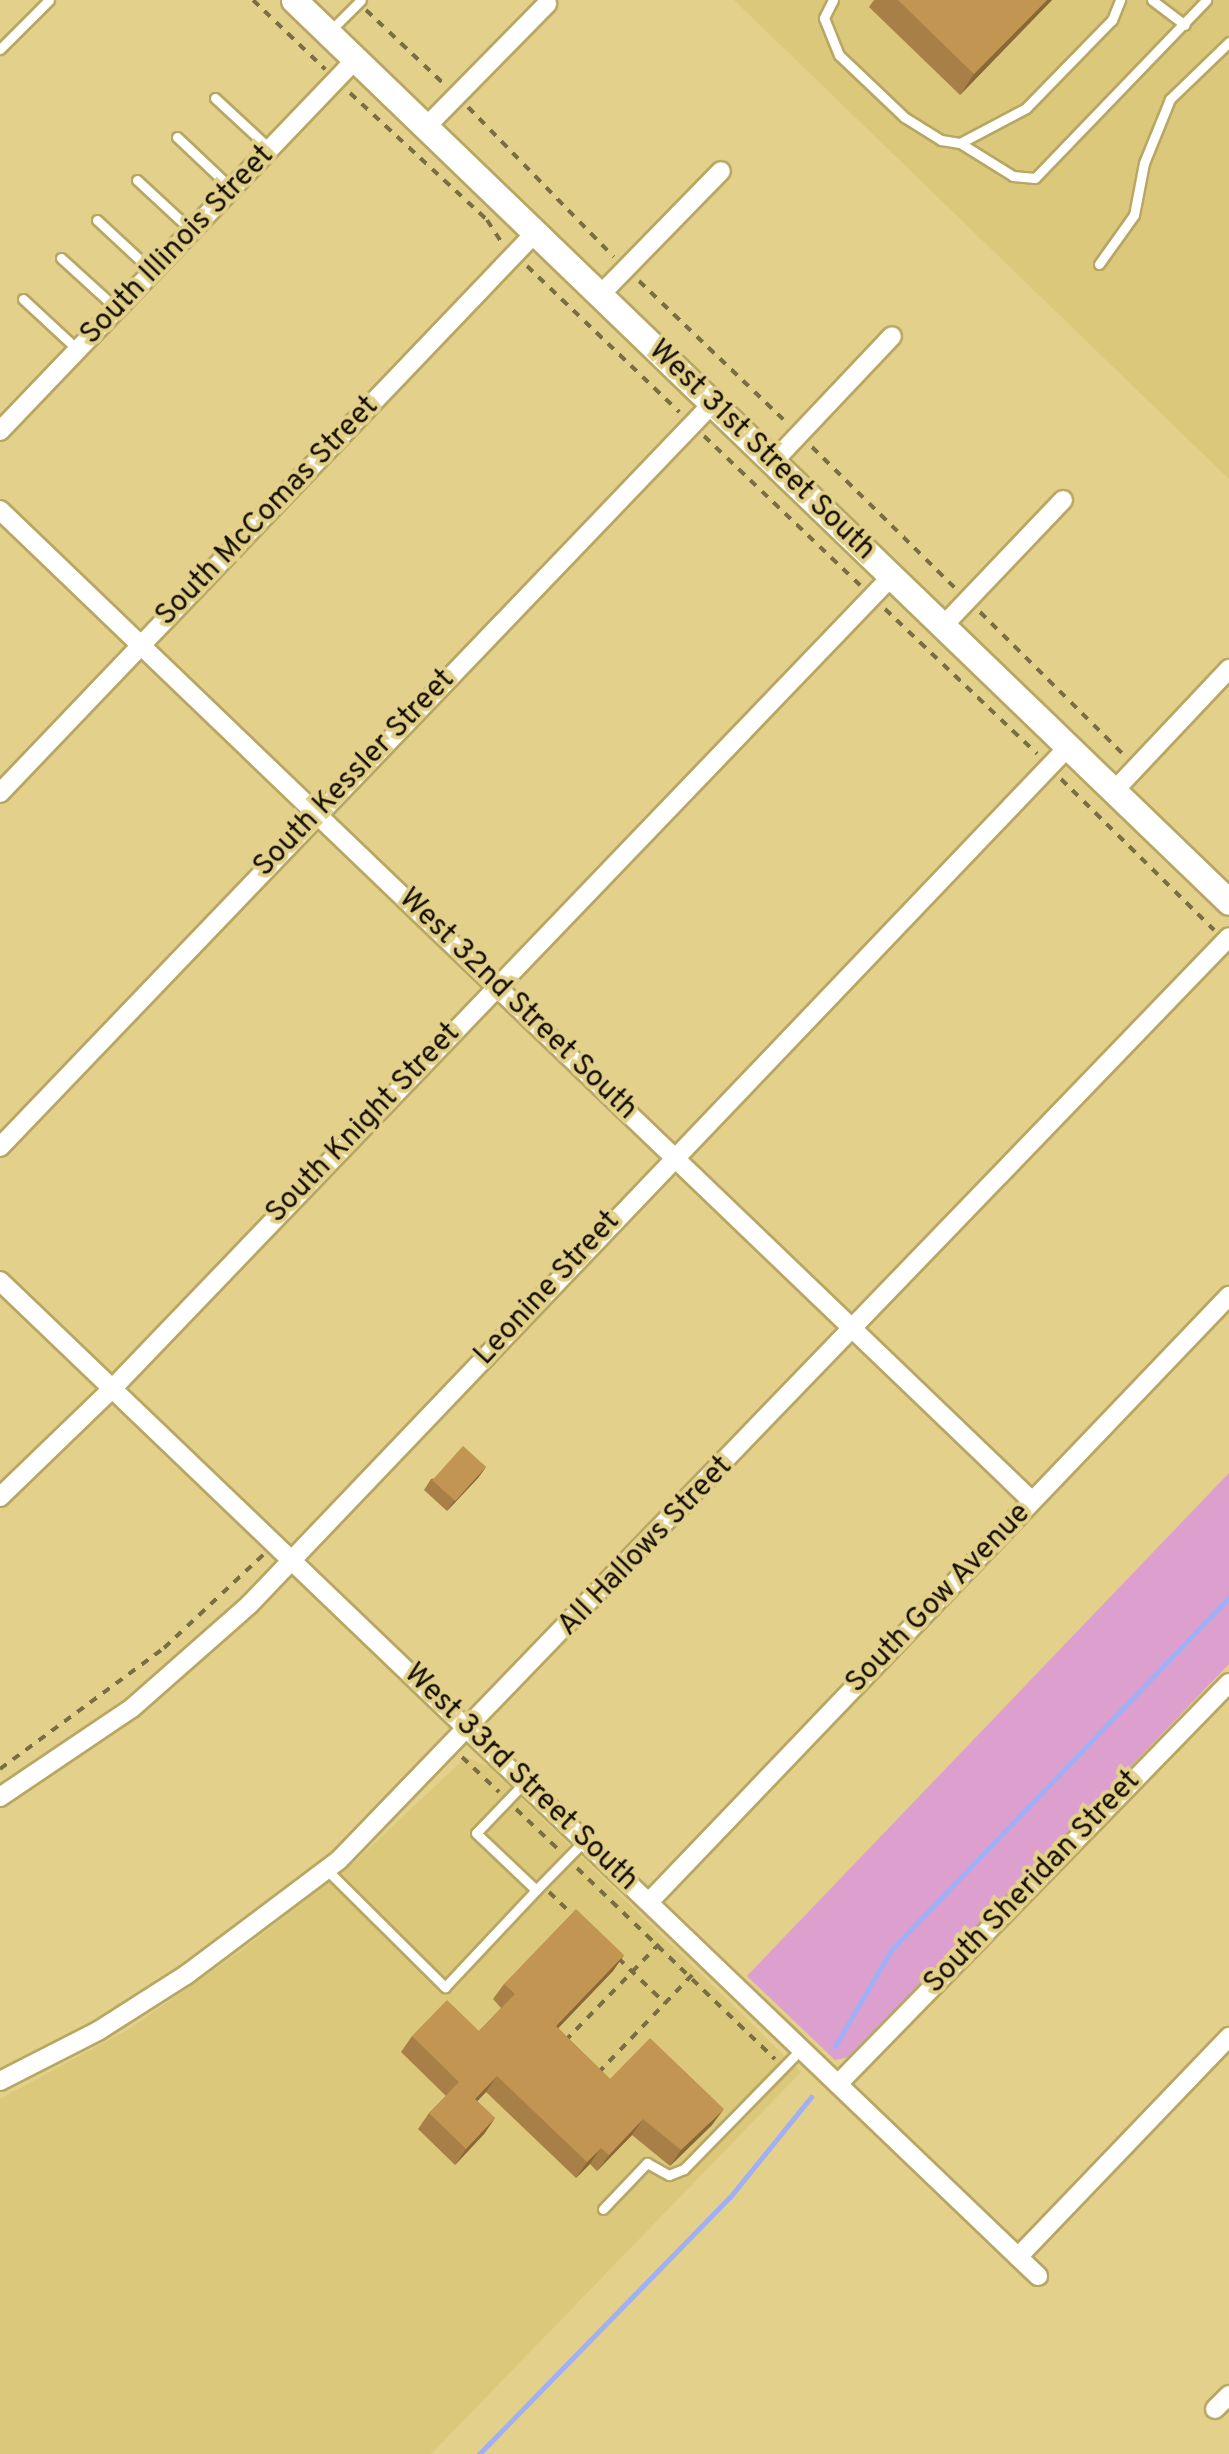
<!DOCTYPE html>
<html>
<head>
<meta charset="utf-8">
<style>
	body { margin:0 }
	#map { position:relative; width:1229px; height:2454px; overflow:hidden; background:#e2d08b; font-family:Overpass,sans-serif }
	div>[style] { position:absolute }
	.built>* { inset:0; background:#dcc87b }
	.green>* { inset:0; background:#dd9fce }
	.stream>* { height:5px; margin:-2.5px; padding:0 2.5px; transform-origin:2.5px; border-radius:2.5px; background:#a1aff4 }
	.path>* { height:4px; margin-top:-2px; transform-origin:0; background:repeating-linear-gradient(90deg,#796d44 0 8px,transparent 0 16px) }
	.roads { filter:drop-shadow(2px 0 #b8a763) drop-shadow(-2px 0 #b8a763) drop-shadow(0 2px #b8a763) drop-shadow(0 -2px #b8a763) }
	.lane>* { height:9px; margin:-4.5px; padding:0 4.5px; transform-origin:4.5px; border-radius:4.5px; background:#fff }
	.street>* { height:18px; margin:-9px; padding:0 9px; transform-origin:9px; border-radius:9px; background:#fff }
	.secondary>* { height:25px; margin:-12.5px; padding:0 12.5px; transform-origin:12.5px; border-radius:12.5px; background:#fff }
	.wall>* { inset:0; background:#a88047 }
	.shaded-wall>* { inset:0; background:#886839 }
	.building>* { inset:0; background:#c39552; transform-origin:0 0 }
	span { translate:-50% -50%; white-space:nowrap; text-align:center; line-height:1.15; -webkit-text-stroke:8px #e2d08b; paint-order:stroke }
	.street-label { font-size:30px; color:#160f00 }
</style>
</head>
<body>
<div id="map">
	<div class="built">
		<i style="clip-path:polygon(734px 0,1229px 0,1229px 479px)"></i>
		<i style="clip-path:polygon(466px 1757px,489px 1767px,801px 2072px,431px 2454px,0 2454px,0 2099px,129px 2029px,242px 1950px,357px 1860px)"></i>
	</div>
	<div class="green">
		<i style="clip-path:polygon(1229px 1473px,1229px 1664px,853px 2056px,835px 2060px,747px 1976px)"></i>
	</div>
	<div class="stream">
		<i style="left:835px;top:2046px;width:111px;rotate:-59.7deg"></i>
		<i style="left:891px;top:1950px;width:489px;rotate:-46.2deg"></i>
		<i style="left:479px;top:2454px;width:359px;rotate:-45.7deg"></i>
		<i style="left:730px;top:2197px;width:129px;rotate:-51deg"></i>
	</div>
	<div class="path">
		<i style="left:253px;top:0;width:100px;rotate:43.8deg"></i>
		<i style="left:366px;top:10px;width:106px;rotate:43.5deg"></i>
		<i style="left:350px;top:93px;width:187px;rotate:42.8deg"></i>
		<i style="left:487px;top:220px;width:27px;rotate:57deg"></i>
		<i style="left:468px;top:107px;width:209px;rotate:45.8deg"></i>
		<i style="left:527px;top:266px;width:211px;rotate:43.8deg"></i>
		<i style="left:639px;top:281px;width:205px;rotate:43.8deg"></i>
		<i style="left:704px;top:436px;width:216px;rotate:43.7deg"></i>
		<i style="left:812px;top:447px;width:201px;rotate:44.6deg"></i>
		<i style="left:885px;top:609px;width:210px;rotate:43.6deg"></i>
		<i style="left:980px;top:612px;width:202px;rotate:44.8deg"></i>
		<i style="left:1061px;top:779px;width:215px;rotate:44.6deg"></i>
		<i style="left:462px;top:1757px;width:51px;rotate:43.4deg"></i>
		<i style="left:0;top:1769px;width:204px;rotate:-36.4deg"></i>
		<i style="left:164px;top:1648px;width:136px;rotate:-43.2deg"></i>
		<i style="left:516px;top:1809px;width:61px;rotate:43.7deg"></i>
		<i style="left:577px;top:1868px;width:275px;rotate:44deg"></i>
		<i style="left:549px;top:1892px;width:36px;rotate:44deg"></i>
		<i style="left:618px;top:1958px;width:65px;rotate:43.8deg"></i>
		<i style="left:565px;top:2041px;width:135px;rotate:-45.9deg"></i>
		<i style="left:598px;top:2073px;width:136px;rotate:-46.2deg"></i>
	</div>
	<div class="roads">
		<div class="lane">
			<i style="left:833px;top:0;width:20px;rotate:117deg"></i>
			<i style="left:824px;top:18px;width:40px;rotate:68deg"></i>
			<i style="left:839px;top:55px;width:90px;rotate:43.6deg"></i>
			<i style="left:904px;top:117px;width:44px;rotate:31.9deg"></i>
			<i style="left:941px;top:140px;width:19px;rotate:9deg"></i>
			<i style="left:960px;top:143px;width:75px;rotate:-27.9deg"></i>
			<i style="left:1026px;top:108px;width:123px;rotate:-45.7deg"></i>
			<i style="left:1112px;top:20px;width:22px;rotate:-68deg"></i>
			<i style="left:1152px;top:0;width:41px;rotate:37.1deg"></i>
			<i style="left:331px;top:30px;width:42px;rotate:-45deg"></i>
			<i style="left:0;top:49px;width:69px;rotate:-45deg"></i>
			<i style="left:215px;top:98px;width:75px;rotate:42.8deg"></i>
			<i style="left:177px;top:137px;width:76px;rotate:43.4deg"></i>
			<i style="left:960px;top:143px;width:62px;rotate:31.9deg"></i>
			<i style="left:1013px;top:176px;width:22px;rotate:5deg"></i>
			<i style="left:1035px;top:178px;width:247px;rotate:-46.1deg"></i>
			<i style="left:137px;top:180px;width:75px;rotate:42.8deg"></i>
			<i style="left:97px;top:220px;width:76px;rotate:42.9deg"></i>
			<i style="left:61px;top:258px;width:76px;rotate:42.3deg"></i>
			<i style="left:1099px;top:264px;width:60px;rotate:-54.5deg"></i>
			<i style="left:1134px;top:215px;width:53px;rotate:-79.1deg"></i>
			<i style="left:1144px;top:163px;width:69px;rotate:-67.9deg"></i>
			<i style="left:1170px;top:99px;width:82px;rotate:-44deg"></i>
			<i style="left:23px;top:299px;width:75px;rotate:42.8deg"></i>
			<i style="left:524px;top:1783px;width:69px;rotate:133.8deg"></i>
			<i style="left:476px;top:1833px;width:83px;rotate:43.5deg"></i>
			<i style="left:536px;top:1890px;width:70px;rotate:-45.6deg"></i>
			<i style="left:326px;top:1869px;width:168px;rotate:44.8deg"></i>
			<i style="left:445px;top:1987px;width:133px;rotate:-46.8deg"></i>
			<i style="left:603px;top:2209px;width:64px;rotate:-46.3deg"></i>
			<i style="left:647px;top:2163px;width:25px;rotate:29deg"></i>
			<i style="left:669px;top:2175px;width:16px;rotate:-22deg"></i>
			<i style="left:684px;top:2169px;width:168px;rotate:-45.7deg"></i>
		</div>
		<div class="street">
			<i style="left:426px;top:127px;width:173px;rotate:-45.5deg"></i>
			<i style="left:600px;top:295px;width:173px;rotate:-45.7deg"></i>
			<i style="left:0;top:431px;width:513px;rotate:-46.26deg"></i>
			<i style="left:773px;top:462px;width:173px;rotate:-46.6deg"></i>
			<i style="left:0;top:510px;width:1431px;rotate:43.84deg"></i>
			<i style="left:943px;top:626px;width:174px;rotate:-46.4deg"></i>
			<i style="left:1114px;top:791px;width:168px;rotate:-46.7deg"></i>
			<i style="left:0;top:793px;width:776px;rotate:-46.31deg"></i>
			<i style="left:0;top:1147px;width:1029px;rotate:-46.22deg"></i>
			<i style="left:0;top:1281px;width:1438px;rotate:43.79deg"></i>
			<i style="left:0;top:1497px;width:156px;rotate:-44deg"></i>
			<i style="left:112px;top:1389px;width:1125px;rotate:-46.19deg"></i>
			<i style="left:0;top:1797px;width:159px;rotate:-34deg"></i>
			<i style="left:132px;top:1708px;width:156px;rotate:-41.4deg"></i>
			<i style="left:249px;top:1605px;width:1186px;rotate:-46.33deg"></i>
			<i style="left:649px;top:1902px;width:839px;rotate:-46.26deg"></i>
			<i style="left:0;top:2081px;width:110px;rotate:-27deg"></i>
			<i style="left:98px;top:2031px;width:104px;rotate:-32.5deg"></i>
			<i style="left:186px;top:1975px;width:191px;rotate:-36.9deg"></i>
			<i style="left:339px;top:1860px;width:1282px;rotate:-46.04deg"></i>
			<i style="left:838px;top:2084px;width:560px;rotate:-45.72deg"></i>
			<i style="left:1018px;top:2257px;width:305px;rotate:-46.2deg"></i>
			<i style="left:1215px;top:2409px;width:20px;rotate:-45deg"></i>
		</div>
		<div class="secondary">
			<i style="left:294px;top:0;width:1299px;rotate:43.97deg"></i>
		</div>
	</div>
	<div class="wall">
		<i style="clip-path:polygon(874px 0,1052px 0,960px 95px,869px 7px)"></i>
		<i style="clip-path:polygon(486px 1467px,478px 1478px,447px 1511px,424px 1490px,431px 1479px)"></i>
		<i style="clip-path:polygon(624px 1955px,613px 1971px,558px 2028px,610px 2079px,712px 2125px,670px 2166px,632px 2135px,597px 2171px,590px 2164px,576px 2178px,486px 2092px,477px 2101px,495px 2118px,484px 2134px,455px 2165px,418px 2129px,429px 2113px,446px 2096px,401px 2052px,412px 2036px,479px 2031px,501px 2008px,493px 1999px,504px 1984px)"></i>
	</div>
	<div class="shaded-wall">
		<i style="clip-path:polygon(1047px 0,1052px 0,960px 95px,974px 74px)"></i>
		<i style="clip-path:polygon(486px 1467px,478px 1478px,447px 1511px,454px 1501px)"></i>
		<i style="clip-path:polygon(624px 1955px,613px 1971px,545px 2042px,556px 2026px)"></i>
		<i style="clip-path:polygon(497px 2076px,486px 2092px,464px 2115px,475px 2099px)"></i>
		<i style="clip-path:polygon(724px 2109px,712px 2125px,670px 2166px,681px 2150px)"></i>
		<i style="clip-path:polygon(495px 2118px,484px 2134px,455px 2165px,466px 2149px)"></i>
		<i style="clip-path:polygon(643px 2119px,632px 2135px,597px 2171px,609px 2155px)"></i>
		<i style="clip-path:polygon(601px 2148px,590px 2164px,576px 2178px,587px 2162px)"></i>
	</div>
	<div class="building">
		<i style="clip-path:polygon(898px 0,1047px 0,974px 74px)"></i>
		<i style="left:463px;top:1446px;width:31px;height:46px;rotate:42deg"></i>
		<i style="clip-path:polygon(576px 1909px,624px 1955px,556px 2026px,610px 2079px,650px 2038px,724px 2109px,681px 2150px,643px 2119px,609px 2155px,601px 2148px,587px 2162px,497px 2076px,475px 2099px,495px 2118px,466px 2149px,429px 2113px,459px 2082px,412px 2036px,447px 2000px,479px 2031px,515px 1994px,504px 1984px)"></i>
	</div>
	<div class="street-label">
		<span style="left:178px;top:246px;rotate:-46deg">South Illinois Street</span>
		<span style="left:761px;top:451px;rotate:44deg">West 31st Street South</span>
		<span style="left:268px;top:512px;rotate:-46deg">South McComas Street</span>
		<span style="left:355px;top:774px;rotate:-46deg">South Kessler Street</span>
		<span style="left:517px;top:1005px;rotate:44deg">West 32nd Street South</span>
		<span style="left:364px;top:1124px;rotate:-46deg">South Knight Street</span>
		<span style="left:548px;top:1289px;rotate:-47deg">Leonine Street</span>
		<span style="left:646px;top:1547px;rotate:-46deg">All Hallows Street</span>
		<span style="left:939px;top:1599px;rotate:-46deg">South Gow Avenue</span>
		<span style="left:520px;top:1778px;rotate:44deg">West 33rd Street South</span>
		<span style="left:1033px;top:1883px;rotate:-46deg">South Sheridan Street</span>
	</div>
</div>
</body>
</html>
